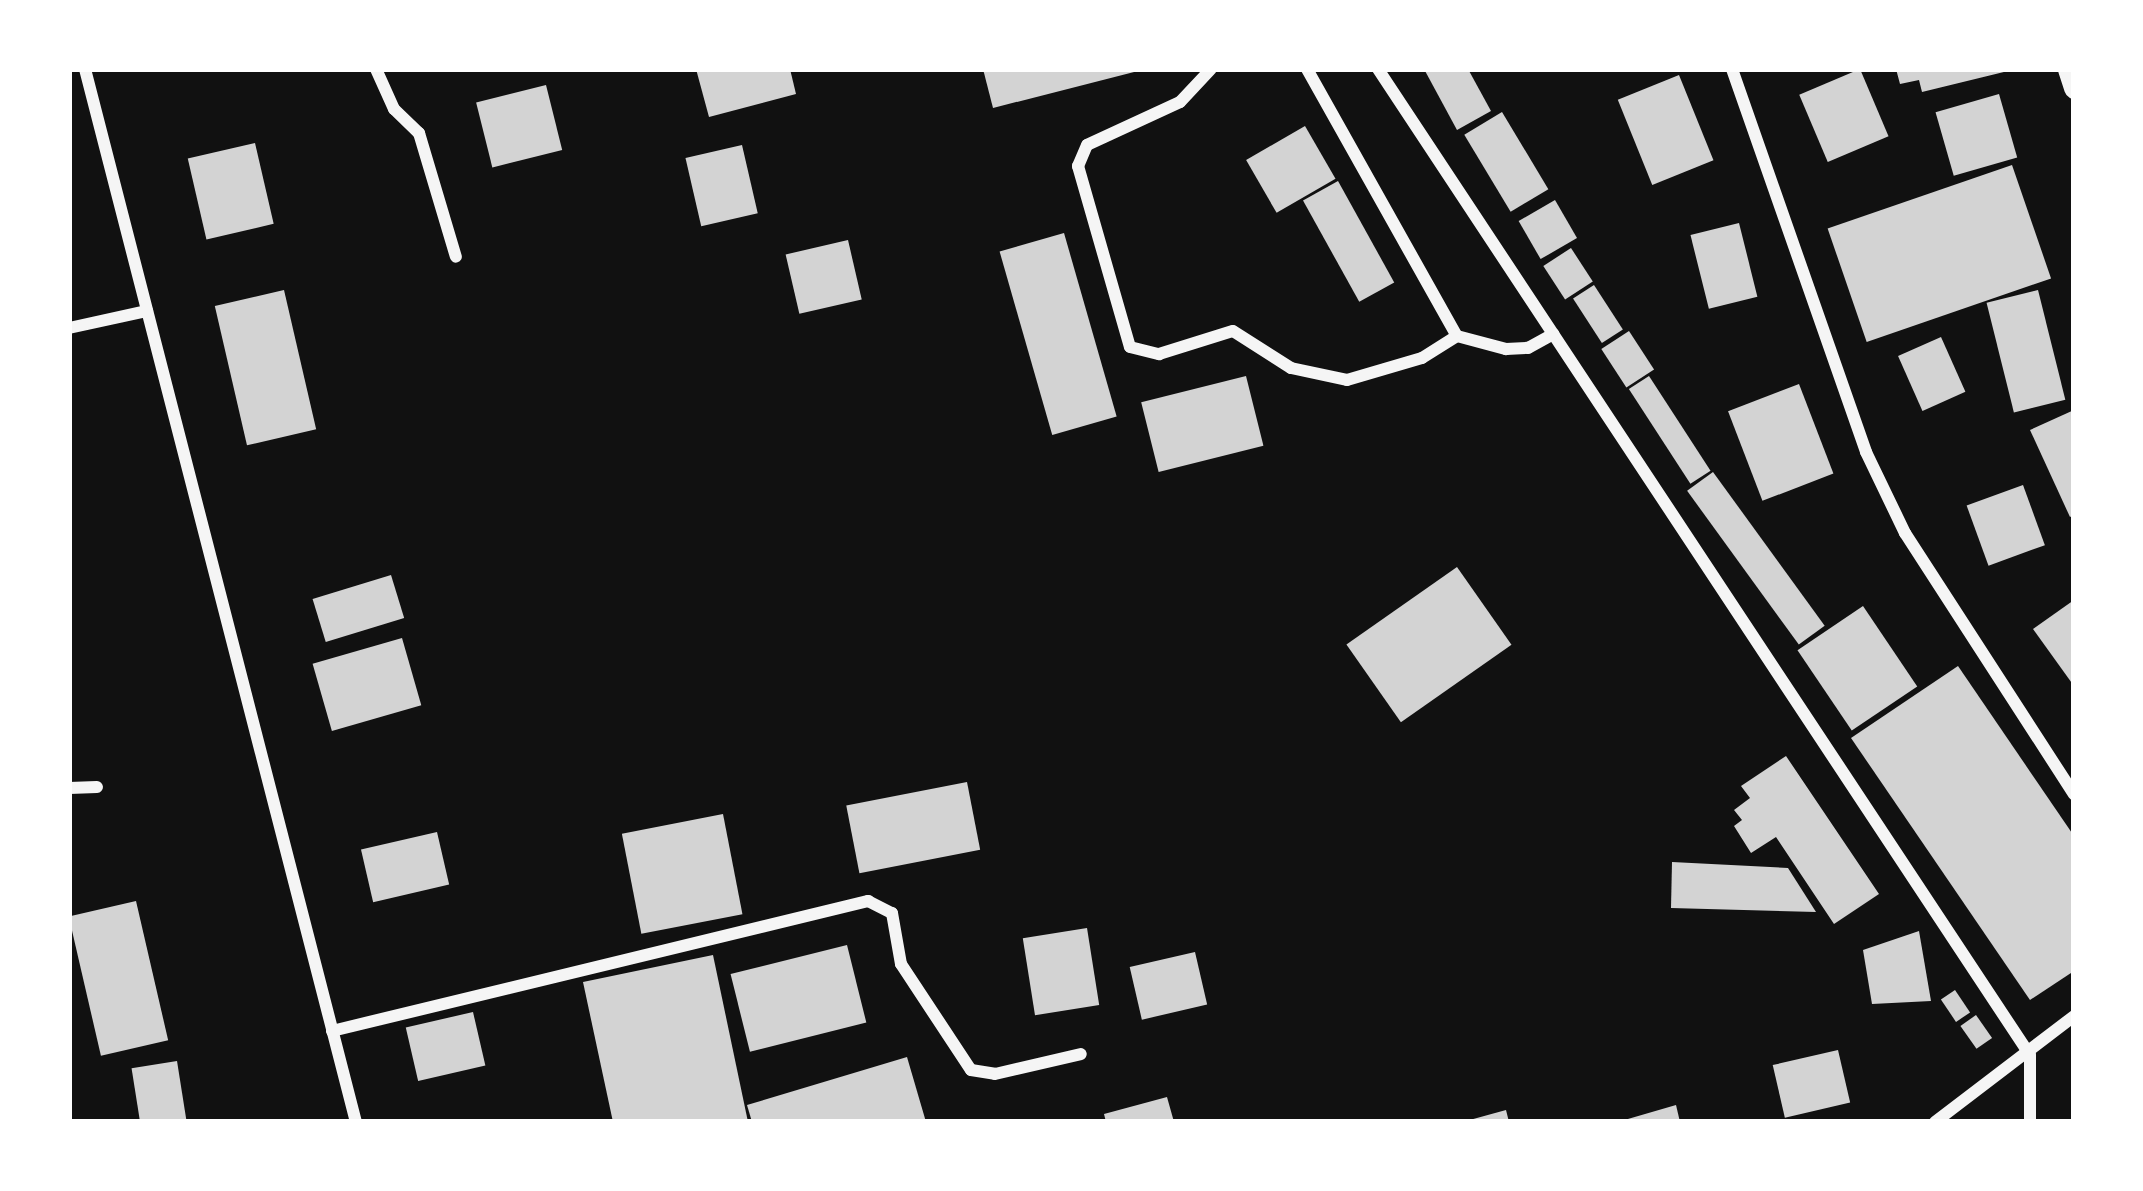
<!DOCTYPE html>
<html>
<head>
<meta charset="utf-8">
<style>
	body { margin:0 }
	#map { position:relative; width:2143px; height:1191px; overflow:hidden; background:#111; font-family:"PT Sans",sans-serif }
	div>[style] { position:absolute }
	.building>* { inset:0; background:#d3d3d3; transform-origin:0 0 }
	.minor>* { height:12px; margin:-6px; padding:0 6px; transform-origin:6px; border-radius:6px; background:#f5f5f5 }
	.tertiary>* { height:21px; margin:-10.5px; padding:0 10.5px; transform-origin:10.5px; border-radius:10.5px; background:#f5f5f5 }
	span { translate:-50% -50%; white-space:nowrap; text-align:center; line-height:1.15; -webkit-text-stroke:9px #fff; paint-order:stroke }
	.frame { position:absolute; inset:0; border:72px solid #fff; pointer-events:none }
</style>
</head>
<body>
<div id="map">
	<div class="building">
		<i style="clip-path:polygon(696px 69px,790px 69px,796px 94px,709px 117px)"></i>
		<i style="clip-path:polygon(983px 69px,1138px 69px,1138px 71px,993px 108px)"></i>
		<i style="clip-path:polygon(1424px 69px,1468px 69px,1491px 111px,1457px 130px)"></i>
		<i style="left:1860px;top:69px;width:73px;height:66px;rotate:67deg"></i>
		<i style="clip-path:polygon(1896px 69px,2008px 69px,2008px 71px,1922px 92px,1919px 80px,1900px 84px)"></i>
		<i style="left:1679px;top:75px;width:92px;height:66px;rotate:68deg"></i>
		<i style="left:546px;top:85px;width:67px;height:72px;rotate:76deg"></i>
		<i style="left:1999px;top:94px;width:66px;height:66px;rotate:74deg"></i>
		<i style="left:1502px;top:112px;width:90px;height:44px;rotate:59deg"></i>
		<i style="left:1305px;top:126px;width:61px;height:68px;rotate:60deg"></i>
		<i style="left:255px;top:143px;width:83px;height:69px;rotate:77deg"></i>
		<i style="left:742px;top:145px;width:70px;height:58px;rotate:77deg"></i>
		<i style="left:2012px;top:165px;width:120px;height:195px;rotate:71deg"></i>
		<i style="left:1338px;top:181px;width:116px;height:40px;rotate:61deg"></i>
		<i style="left:1555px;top:200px;width:44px;height:42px;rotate:60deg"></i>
		<i style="left:1739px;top:223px;width:76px;height:50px;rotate:76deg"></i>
		<i style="left:1064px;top:233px;width:191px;height:67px;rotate:74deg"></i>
		<i style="left:848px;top:240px;width:61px;height:64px;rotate:77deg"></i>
		<i style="left:1571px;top:248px;width:40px;height:33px;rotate:57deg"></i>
		<i style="left:1594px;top:285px;width:53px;height:25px;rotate:57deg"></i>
		<i style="left:284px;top:290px;width:143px;height:71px;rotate:77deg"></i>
		<i style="left:2038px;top:290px;width:113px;height:53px;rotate:76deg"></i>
		<i style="left:1629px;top:331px;width:46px;height:33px;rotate:57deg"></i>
		<i style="left:1941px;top:337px;width:60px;height:47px;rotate:66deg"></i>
		<i style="left:1246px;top:376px;width:72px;height:108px;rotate:76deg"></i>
		<i style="left:1649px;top:376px;width:113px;height:24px;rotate:57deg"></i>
		<i style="left:1799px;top:384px;width:96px;height:76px;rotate:69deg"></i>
		<i style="clip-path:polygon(2074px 410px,2074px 515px,2070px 517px,2030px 430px)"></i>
		<i style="left:1713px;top:472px;width:190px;height:32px;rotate:54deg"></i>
		<i style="left:2023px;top:485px;width:64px;height:60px;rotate:70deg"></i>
		<i style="left:1457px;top:567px;width:95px;height:135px;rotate:55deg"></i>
		<i style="left:391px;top:575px;width:45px;height:82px;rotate:73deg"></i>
		<i style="clip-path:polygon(2074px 600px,2074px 686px,2033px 629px)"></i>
		<i style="left:1863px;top:606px;width:97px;height:79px;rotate:56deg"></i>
		<i style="left:402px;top:638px;width:70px;height:93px;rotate:74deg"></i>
		<i style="clip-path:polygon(1958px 666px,2074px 836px,2074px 971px,2030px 1000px,1851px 738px)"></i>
		<i style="clip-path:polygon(1786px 756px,1879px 894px,1834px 924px,1776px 837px,1751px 853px,1734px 826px,1742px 820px,1734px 810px,1750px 798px,1741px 786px)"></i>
		<i style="left:967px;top:782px;width:69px;height:123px;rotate:79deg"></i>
		<i style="left:723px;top:814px;width:102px;height:103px;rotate:79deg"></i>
		<i style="left:437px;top:832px;width:54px;height:78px;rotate:77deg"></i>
		<i style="clip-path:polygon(1672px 862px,1788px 868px,1816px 912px,1671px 908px)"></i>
		<i style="left:136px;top:901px;width:143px;height:69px;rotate:77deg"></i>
		<i style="left:1087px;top:928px;width:78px;height:65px;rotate:81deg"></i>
		<i style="clip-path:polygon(1919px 931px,1931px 1001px,1872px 1004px,1863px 950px)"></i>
		<i style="left:847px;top:945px;width:80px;height:120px;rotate:76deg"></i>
		<i style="left:1195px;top:952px;width:54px;height:67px;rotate:77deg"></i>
		<i style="clip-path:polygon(713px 955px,748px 1122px,613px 1122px,583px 982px)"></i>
		<i style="left:1955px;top:990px;width:27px;height:17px;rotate:56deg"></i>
		<i style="left:473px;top:1012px;width:55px;height:69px;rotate:77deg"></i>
		<i style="left:1976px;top:1015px;width:28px;height:19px;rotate:55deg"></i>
		<i style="left:1838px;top:1050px;width:54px;height:67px;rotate:77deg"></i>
		<i style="clip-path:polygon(907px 1057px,926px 1122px,752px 1122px,747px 1105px)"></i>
		<i style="left:177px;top:1061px;width:62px;height:46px;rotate:81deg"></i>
		<i style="clip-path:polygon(1167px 1097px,1174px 1122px,1106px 1122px,1104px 1114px)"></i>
		<i style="clip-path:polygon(1676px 1105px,1680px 1122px,1621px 1122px,1621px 1121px)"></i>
		<i style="clip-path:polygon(1506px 1110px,1509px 1122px,1466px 1122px,1466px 1121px)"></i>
	</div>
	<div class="minor">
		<i style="left:85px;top:69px;width:1087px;rotate:75.57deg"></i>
		<i style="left:376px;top:69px;width:44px;rotate:65.8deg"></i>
		<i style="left:394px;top:109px;width:35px;rotate:44deg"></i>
		<i style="left:419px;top:133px;width:129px;rotate:73.4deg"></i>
		<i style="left:1211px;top:69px;width:45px;rotate:133.2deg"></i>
		<i style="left:1180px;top:102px;width:102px;rotate:155.2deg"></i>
		<i style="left:1087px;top:145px;width:23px;rotate:113deg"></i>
		<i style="left:1078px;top:166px;width:188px;rotate:74deg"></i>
		<i style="left:1130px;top:347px;width:30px;rotate:14deg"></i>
		<i style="left:1159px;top:354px;width:77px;rotate:-17.3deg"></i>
		<i style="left:1233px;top:331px;width:69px;rotate:32.5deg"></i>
		<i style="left:1291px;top:368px;width:57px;rotate:12.1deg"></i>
		<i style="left:1347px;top:380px;width:78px;rotate:-16.3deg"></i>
		<i style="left:1422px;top:358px;width:41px;rotate:-32.2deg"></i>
		<i style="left:1457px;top:336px;width:51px;rotate:14.9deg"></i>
		<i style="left:1506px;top:349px;width:22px;rotate:-3deg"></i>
		<i style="left:1528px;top:348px;width:29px;rotate:-29deg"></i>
		<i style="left:1307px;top:69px;width:306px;rotate:60.7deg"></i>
		<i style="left:1378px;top:69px;width:1182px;rotate:56.53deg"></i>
		<i style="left:1732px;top:69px;width:406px;rotate:70.7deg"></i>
		<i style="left:1866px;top:452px;width:90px;rotate:64.3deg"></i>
		<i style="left:1905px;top:533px;width:311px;rotate:57.1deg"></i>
		<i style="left:69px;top:328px;width:80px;rotate:-12.3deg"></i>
		<i style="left:69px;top:788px;width:28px;rotate:-2deg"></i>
		<i style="left:332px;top:1031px;width:552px;rotate:-13.63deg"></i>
		<i style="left:868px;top:901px;width:27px;rotate:27deg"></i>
		<i style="left:892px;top:913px;width:52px;rotate:80deg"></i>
		<i style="left:901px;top:964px;width:127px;rotate:56.6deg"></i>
		<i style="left:971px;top:1070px;width:24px;rotate:9deg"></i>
		<i style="left:995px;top:1074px;width:88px;rotate:-13.1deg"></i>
		<i style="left:2030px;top:1055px;width:67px;rotate:90deg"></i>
		<i style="left:1935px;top:1122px;width:175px;rotate:-37.3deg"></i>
	</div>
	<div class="tertiary">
		<i style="left:2068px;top:69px;width:20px;rotate:72deg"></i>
	</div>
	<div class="frame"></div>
</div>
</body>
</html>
